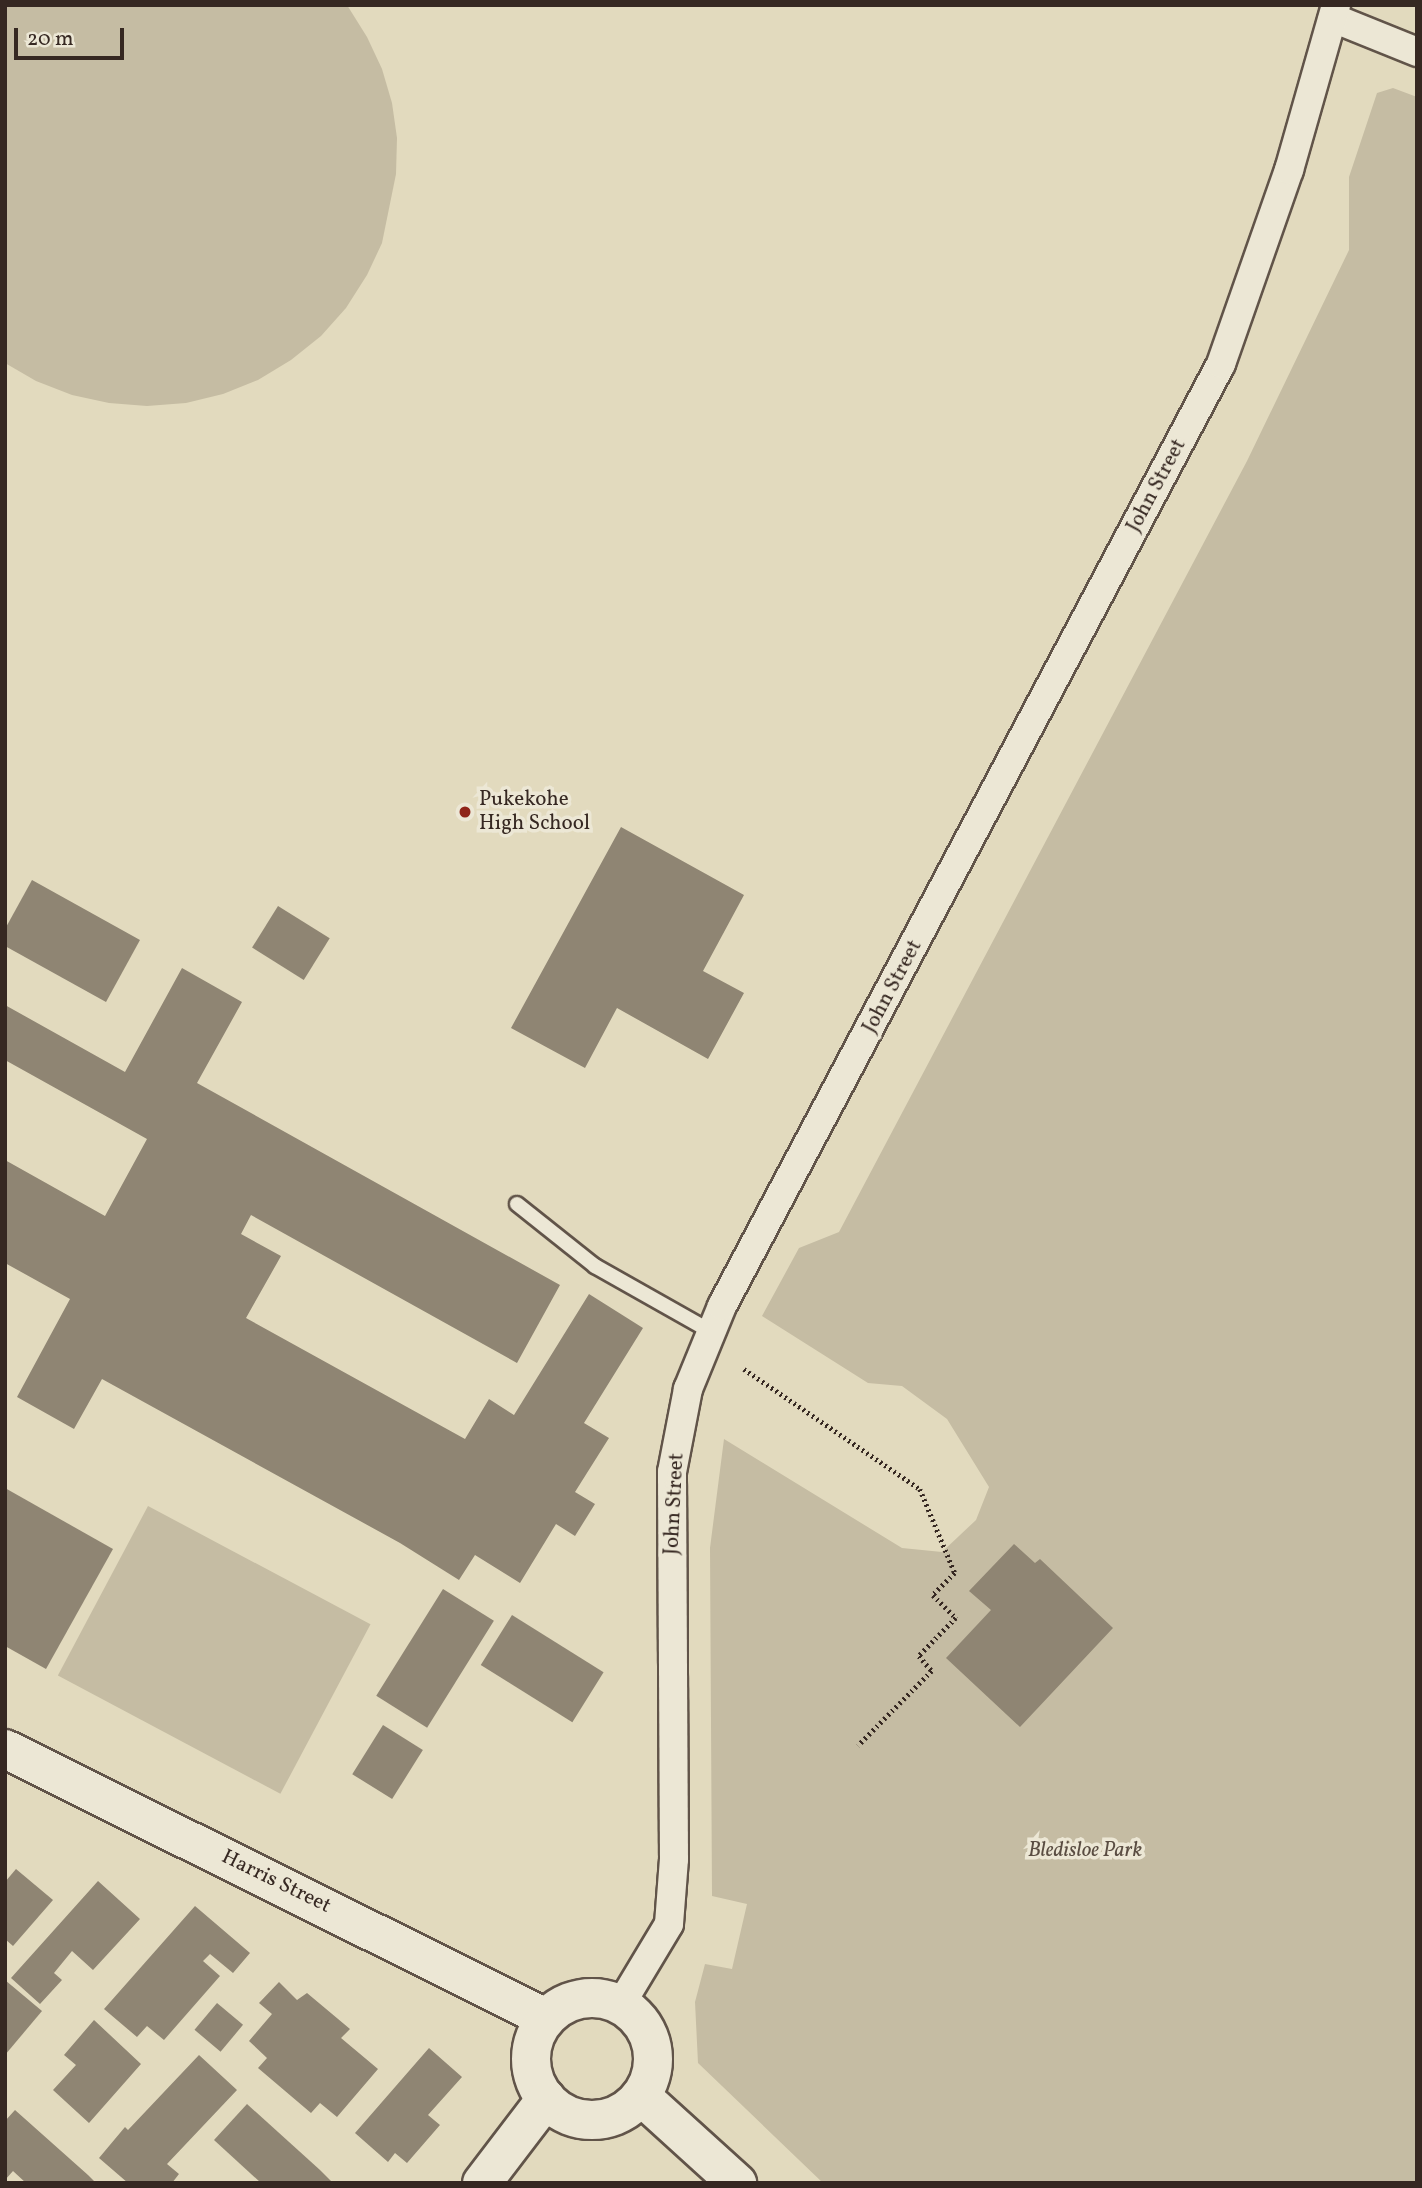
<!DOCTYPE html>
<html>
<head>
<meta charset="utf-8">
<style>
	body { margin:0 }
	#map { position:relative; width:1422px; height:2188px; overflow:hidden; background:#e2dabe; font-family:Vollkorn,serif }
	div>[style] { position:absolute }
	.green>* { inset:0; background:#c5bca3; transform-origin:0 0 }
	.building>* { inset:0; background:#8f8573; transform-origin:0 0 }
	.path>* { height:4.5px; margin-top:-2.25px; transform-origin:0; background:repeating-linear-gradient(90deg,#362822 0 2px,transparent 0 5.5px) }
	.roads { filter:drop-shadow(2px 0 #615449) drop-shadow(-2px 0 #615449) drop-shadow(0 2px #615449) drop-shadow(0 -2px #615449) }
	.lane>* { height:14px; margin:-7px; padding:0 7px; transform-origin:7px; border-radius:7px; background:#ece7d5 }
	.street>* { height:28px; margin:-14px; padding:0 14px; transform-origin:14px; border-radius:14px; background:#ece7d5 }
	.secondary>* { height:38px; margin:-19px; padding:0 19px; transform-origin:19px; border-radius:19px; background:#ece7d5 }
	.secondary>.ring { margin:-19px; padding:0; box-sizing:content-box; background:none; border:38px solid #ece7d5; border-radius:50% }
	.dots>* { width:19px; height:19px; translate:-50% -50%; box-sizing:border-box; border:4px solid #ece7d5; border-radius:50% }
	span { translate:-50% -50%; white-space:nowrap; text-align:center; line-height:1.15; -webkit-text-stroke:7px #ece7d5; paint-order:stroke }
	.street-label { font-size:21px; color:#362822 }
	.poi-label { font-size:21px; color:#362822 }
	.left { translate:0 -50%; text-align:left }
	.park-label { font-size:21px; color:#5a4d42; font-style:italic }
	.frame { position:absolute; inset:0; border:7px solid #362822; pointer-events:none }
	.scale { position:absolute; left:14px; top:28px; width:110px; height:32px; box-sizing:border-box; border:4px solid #362822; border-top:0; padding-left:9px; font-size:21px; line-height:24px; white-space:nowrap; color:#362822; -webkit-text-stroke:5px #ece7d5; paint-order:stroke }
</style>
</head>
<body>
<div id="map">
	<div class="green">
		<i style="clip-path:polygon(5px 5px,347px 5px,367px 37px,382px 69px,392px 103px,397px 138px,396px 174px,382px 243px,367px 275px,346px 308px,321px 336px,291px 360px,258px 380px,223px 394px,186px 403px,147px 406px,109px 403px,72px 395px,36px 381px,5px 363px)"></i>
		<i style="clip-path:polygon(1393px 88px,1417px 97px,1417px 2183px,823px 2183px,698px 2063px,695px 2002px,705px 1964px,732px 1969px,747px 1904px,712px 1896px,710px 1548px,724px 1439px,902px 1548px,942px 1552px,976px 1520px,989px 1487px,947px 1419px,902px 1386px,868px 1383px,762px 1316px,799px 1248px,839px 1232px,1247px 461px,1349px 250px,1349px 177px,1377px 93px)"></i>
		<i style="left:148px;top:1506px;width:252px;height:192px;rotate:28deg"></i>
	</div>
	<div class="building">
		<i style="clip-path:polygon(621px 827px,744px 895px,703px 971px,744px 993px,708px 1059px,617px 1008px,585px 1068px,511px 1028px)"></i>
		<i style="clip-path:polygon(32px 880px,140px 940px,106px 1002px,5px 946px,5px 929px)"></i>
		<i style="left:278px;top:906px;width:61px;height:49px;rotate:32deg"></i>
		<i style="clip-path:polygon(182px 968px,242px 1002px,197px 1083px,560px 1285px,517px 1363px,251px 1215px,241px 1234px,281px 1256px,246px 1318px,465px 1439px,489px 1399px,514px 1415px,589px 1294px,643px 1328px,584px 1423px,609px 1438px,575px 1492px,595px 1504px,575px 1536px,556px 1524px,520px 1583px,475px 1555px,459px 1580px,400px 1543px,102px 1379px,74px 1429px,17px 1397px,70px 1299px,5px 1263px,5px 1160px,105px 1216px,147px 1139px,5px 1060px,5px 1005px,125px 1072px)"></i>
		<i style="clip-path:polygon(5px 1488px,113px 1549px,46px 1669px,5px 1646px)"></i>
		<i style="clip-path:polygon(1014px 1544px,1035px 1563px,1040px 1559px,1113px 1628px,1020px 1727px,946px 1658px,991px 1610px,969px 1591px)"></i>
		<i style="left:443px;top:1589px;width:60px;height:126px;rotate:32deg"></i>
		<i style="left:512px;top:1615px;width:108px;height:59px;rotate:32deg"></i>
		<i style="left:383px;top:1725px;width:47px;height:58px;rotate:32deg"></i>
		<i style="clip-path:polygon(16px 1869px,53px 1900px,13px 1946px,5px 1939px,5px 1882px)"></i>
		<i style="clip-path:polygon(98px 1881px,140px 1919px,93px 1970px,72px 1951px,54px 1973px,62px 1980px,40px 2004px,11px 1978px)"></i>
		<i style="clip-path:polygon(195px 1906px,250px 1953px,233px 1973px,210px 1954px,203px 1961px,220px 1976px,164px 2040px,147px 2026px,137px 2037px,104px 2009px)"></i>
		<i style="clip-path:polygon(5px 1980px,42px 2011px,5px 2055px)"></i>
		<i style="clip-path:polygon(279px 1982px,297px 2000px,307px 1993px,350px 2029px,341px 2038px,378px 2069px,337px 2117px,320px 2103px,311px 2113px,258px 2068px,267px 2058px,249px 2041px,272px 2014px,259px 2003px)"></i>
		<i style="left:217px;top:2003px;width:34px;height:35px;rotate:40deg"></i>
		<i style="clip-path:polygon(94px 2020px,141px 2064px,89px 2123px,53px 2090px,76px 2065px,64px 2055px)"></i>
		<i style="clip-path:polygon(429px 2048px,462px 2077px,428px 2115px,440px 2125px,407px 2163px,395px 2153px,388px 2162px,355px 2133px)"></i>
		<i style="clip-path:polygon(199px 2055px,237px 2090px,167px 2164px,179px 2174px,172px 2183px,128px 2183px,99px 2158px,125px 2127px,128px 2130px)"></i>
		<i style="clip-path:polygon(247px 2104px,320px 2170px,333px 2183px,261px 2183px,214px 2140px)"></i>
		<i style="clip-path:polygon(15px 2110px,88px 2175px,96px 2183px,26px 2183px,13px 2171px,5px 2180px,5px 2121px)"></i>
	</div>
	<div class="path">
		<i style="left:744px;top:1369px;width:213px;rotate:34.3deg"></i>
		<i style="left:920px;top:1489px;width:91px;rotate:67.4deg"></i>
		<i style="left:955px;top:1573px;width:31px;rotate:135deg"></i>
		<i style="left:933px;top:1595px;width:33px;rotate:45deg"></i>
		<i style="left:956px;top:1618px;width:53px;rotate:134.2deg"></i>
		<i style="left:919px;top:1656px;width:20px;rotate:49deg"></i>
		<i style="left:932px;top:1671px;width:105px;rotate:134.6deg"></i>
	</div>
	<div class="roads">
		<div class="lane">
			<i style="left:517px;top:1204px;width:100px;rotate:38.5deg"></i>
			<i style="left:595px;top:1266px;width:132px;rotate:29.5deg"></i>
		</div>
		<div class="street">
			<i style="left:1333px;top:18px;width:91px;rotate:22deg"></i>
			<i style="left:621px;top:2004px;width:93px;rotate:-59deg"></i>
			<i style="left:669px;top:1924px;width:65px;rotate:-85.6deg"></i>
			<i style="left:674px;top:1859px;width:387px;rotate:-90.3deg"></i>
			<i style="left:672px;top:1472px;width:85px;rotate:-79.1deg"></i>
			<i style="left:688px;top:1389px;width:90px;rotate:-67.7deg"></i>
			<i style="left:722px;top:1306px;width:1066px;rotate:-62.09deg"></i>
			<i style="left:1221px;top:364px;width:206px;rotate:-70.7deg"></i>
			<i style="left:1289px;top:170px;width:172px;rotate:-74.1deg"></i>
		</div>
		<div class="secondary">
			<i style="left:5px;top:1749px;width:604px;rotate:26.44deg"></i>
			<i class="ring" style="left:531px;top:1998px;width:84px;height:84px"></i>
			<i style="left:641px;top:2096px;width:130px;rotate:42.2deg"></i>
			<i style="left:482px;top:2183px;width:106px;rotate:-52.7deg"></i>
		</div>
	</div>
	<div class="dots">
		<i style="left:465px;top:812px;background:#8f2418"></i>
	</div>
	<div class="street-label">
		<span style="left:1157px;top:486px;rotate:-62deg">John Street</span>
		<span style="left:893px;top:987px;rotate:-62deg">John Street</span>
		<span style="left:675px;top:1504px;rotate:-87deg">John Street</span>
		<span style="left:276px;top:1882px;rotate:26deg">Harris Street</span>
	</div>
	<div class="poi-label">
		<span class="left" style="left:479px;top:812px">Pukekohe<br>High School</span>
	</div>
	<div class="park-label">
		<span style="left:1085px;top:1851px">Bledisloe Park</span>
	</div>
	<div class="frame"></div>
	<div class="scale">20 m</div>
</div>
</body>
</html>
